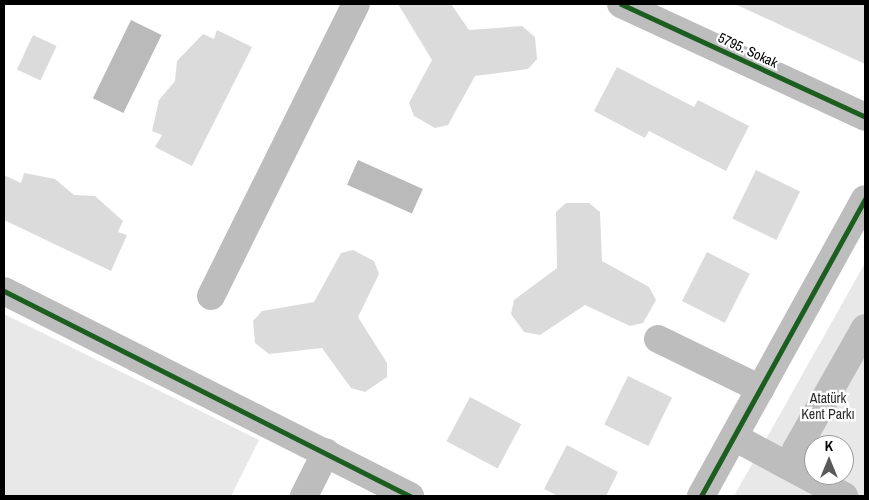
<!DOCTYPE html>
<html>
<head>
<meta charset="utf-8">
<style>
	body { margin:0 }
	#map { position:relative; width:869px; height:500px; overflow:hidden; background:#fff; font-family:"Archivo Narrow",sans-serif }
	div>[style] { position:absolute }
	.green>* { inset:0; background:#e8e8e8 }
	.water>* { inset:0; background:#bababa; transform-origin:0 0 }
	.building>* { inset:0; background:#dbdbdb; transform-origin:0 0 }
	.minor>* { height:28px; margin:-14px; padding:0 14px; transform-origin:14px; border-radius:14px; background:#bdbdbd }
	.cycleway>* { height:5px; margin:-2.5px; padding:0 2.5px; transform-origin:2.5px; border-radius:2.5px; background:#1b5e20 }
	span { translate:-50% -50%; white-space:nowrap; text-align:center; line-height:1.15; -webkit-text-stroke:4.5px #fff; paint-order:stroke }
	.street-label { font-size:14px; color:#000 }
	.park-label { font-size:14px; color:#2c2c2c }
	.frame { position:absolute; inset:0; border:5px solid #000; pointer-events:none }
	.north { position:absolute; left:804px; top:435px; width:50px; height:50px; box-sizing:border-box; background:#fff; border:1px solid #999; border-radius:50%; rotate:0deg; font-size:14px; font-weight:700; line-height:20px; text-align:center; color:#000 }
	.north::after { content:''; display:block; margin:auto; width:18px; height:22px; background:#595959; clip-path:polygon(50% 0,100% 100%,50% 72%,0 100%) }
</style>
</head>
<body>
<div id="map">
	<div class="green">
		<i style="clip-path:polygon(evenodd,865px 263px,865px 496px,734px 496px,865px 263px,814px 445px,844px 445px,844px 475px,814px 475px,814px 445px)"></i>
		<i style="clip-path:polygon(4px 314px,259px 440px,231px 496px,4px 496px)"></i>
	</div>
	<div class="water">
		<i style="left:131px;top:20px;width:34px;height:87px;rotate:26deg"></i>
		<i style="left:358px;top:160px;width:71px;height:27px;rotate:24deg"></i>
	</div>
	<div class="building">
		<i style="clip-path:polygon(398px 4px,451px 4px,469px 30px,522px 26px,535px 37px,537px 59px,528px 69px,475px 76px,448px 125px,435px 128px,414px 116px,409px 103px,432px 60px)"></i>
		<i style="clip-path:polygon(735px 4px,865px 4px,865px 64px)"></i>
		<i style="clip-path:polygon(217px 30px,252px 47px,192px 166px,155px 147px,162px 135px,152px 131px,159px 100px,175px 81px,177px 61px,203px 34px,214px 39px)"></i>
		<i style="left:33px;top:35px;width:26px;height:38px;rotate:25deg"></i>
		<i style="clip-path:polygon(617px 67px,694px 107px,698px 100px,749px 126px,726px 171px,649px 131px,645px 138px,594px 111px)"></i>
		<i style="left:756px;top:170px;width:49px;height:54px;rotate:26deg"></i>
		<i style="clip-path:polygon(24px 173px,55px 179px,74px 195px,95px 196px,123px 221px,118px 232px,127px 235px,111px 271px,4px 220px,4px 175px,21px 183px)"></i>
		<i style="clip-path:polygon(566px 203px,589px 203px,600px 212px,602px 261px,649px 287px,656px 300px,643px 323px,630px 326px,585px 305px,540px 335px,524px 332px,511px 314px,514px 300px,557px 268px,556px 212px)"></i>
		<i style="clip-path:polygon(353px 250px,374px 261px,379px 274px,358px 317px,387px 363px,387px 377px,365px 392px,351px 388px,322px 348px,269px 354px,255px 343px,253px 321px,262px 311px,314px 302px,341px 253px)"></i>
		<i style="left:707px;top:252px;width:48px;height:55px;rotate:27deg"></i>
		<i style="left:628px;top:376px;width:49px;height:54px;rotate:26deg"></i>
		<i style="left:470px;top:397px;width:58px;height:50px;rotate:28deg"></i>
		<i style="clip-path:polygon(567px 445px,618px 472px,606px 496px,558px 496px,544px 489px)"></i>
	</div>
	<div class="minor">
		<i style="left:621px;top:4px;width:269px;rotate:24.8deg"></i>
		<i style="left:4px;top:291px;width:455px;rotate:26.8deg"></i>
		<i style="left:211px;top:296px;width:326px;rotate:-63.6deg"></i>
		<i style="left:658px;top:339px;width:114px;rotate:25.9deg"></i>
		<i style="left:734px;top:437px;width:125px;rotate:28.2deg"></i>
		<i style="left:797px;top:468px;width:18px;rotate:-93deg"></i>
		<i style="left:796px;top:450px;width:140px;rotate:-60.5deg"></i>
		<i style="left:304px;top:496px;width:49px;rotate:-63.4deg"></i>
		<i style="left:701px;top:496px;width:339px;rotate:-61.1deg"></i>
	</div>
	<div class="cycleway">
		<i style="left:621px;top:4px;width:269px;rotate:24.8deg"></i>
		<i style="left:4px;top:291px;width:455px;rotate:26.8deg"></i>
		<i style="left:701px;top:496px;width:339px;rotate:-61.1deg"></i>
	</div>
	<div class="street-label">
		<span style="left:748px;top:50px;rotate:25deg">5795. Sokak</span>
	</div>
	<div class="park-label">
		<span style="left:828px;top:406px">Atatürk<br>Kent Parkı</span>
	</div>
	<div class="frame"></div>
	<div class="north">K</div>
</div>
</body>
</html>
